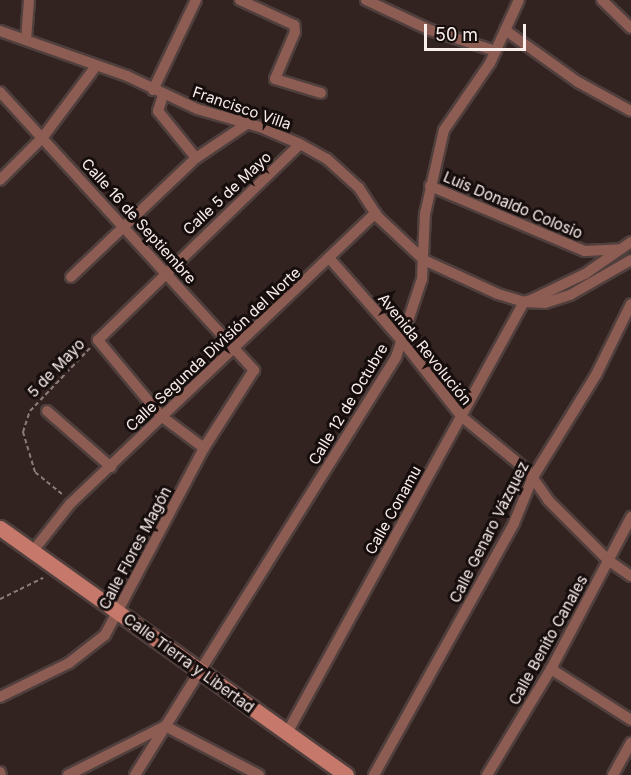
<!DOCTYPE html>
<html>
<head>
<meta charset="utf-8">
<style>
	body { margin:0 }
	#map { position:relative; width:631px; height:775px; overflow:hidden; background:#332320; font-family:Inter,sans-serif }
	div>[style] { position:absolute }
	.path>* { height:2px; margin-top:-1px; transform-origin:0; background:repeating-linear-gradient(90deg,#8b7c7a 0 4.5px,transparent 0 7.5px) }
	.roads { filter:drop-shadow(2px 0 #4f3f3d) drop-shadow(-2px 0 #4f3f3d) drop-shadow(0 2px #4f3f3d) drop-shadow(0 -2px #4f3f3d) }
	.street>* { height:10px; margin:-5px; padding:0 5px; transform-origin:5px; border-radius:5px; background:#8d5c53 }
	.secondary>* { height:15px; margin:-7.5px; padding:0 7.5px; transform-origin:7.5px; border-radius:7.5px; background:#c6796b }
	span { translate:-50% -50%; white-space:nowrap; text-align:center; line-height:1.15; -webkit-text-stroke:6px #160e0d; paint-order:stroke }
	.street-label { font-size:15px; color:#faeeec }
	.scale { position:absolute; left:424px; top:24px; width:102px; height:27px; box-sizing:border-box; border:3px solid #faeeec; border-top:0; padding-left:8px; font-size:18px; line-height:21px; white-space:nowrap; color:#faeeec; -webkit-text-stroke:4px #160e0d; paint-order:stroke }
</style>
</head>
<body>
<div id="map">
	<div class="path">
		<i style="left:62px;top:494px;width:35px;rotate:-141deg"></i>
		<i style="left:35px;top:472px;width:42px;rotate:-106.7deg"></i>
		<i style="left:23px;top:432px;width:22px;rotate:-72deg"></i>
		<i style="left:30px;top:411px;width:87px;rotate:-46.4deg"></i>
		<i style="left:0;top:599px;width:48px;rotate:-26deg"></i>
	</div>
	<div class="roads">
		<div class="street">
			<i style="left:240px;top:0;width:60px;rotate:24.8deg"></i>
			<i style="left:294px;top:25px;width:7px;rotate:82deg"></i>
			<i style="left:295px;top:32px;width:51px;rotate:113.1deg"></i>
			<i style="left:275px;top:79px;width:48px;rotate:16.9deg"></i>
			<i style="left:366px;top:0;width:71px;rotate:25.1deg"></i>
			<i style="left:430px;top:30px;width:69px;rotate:17.7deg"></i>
			<i style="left:602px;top:0;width:40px;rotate:44deg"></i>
			<i style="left:505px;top:30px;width:90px;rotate:35.5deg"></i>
			<i style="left:578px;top:82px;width:60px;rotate:28.7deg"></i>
			<i style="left:0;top:31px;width:135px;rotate:19.5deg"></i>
			<i style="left:127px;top:76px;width:77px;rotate:25.2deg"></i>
			<i style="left:197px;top:109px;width:66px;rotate:15.9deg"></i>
			<i style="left:260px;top:127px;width:43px;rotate:23deg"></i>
			<i style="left:300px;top:144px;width:31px;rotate:29deg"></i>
			<i style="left:327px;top:159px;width:43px;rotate:42.2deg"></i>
			<i style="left:359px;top:188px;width:35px;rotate:57deg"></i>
			<i style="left:378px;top:217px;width:63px;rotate:43.1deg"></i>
			<i style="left:424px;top:260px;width:81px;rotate:24.7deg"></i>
			<i style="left:498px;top:294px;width:27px;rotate:17deg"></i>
			<i style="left:524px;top:302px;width:9px;rotate:-18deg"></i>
			<i style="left:533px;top:299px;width:58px;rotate:-25.7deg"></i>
			<i style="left:585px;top:274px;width:56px;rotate:-34.8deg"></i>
			<i style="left:26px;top:40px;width:40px;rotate:-85.7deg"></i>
			<i style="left:153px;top:90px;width:100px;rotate:-64.5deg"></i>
			<i style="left:0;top:92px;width:377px;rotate:47.6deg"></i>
			<i style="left:254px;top:370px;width:93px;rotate:122.7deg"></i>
			<i style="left:204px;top:448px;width:212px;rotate:117.9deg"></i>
			<i style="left:105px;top:635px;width:46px;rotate:142.1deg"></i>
			<i style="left:69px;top:663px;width:77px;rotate:153.8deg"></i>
			<i style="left:163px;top:95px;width:17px;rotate:107deg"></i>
			<i style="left:158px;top:111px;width:60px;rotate:51deg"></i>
			<i style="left:0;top:180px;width:61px;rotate:-45deg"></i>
			<i style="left:43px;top:137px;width:89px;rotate:-53.3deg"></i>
			<i style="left:430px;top:186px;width:168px;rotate:22.8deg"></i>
			<i style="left:585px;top:251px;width:35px;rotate:-3deg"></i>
			<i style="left:330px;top:259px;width:109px;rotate:48.7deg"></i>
			<i style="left:402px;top:341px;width:97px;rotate:51.7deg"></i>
			<i style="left:462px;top:417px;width:85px;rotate:39.3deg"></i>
			<i style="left:528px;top:471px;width:35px;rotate:55deg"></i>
			<i style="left:548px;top:500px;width:85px;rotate:45deg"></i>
			<i style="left:608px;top:560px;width:28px;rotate:35deg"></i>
			<i style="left:71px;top:277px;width:173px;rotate:-43.6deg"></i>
			<i style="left:196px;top:158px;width:63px;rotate:-33.9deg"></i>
			<i style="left:47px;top:411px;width:85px;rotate:41.2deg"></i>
			<i style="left:204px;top:448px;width:54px;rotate:-143.3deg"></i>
			<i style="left:161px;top:416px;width:99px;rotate:-129.7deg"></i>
			<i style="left:98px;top:340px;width:281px;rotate:-44.1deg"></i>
			<i style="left:33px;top:551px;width:60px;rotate:-51.8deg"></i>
			<i style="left:70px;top:504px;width:422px;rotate:-43.6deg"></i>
			<i style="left:551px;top:669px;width:95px;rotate:32.5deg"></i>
			<i style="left:287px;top:733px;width:492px;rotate:-61.2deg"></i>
			<i style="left:524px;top:302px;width:21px;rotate:3deg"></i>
			<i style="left:545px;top:303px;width:26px;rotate:-18deg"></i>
			<i style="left:570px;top:295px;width:70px;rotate:-29.8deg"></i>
			<i style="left:0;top:772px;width:3px;rotate:72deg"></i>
			<i style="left:68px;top:775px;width:109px;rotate:-26.8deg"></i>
			<i style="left:165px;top:726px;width:106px;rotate:27.5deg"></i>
			<i style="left:135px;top:775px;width:493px;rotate:-58deg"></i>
			<i style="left:396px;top:357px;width:82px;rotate:-71.6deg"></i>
			<i style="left:422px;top:279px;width:65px;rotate:-87.4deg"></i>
			<i style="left:425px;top:214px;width:86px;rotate:-77.3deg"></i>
			<i style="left:444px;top:130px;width:81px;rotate:-55.5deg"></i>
			<i style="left:490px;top:63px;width:69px;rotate:-65.3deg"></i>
			<i style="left:374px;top:775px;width:288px;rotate:-60.9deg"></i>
			<i style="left:514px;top:523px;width:50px;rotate:-67.6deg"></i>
			<i style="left:533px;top:477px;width:120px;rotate:-58.3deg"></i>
			<i style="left:596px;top:375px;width:79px;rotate:-63.8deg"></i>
			<i style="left:487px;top:775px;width:124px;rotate:-58.9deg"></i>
			<i style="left:551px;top:669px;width:172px;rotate:-62.2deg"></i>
			<i style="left:613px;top:775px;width:37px;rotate:-61deg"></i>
		</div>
		<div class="secondary">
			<i style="left:0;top:528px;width:425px;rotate:35.5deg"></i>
		</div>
	</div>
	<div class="street-label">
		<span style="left:242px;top:108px;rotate:19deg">Francisco Villa</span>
		<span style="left:227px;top:193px;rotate:-43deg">Calle 5 de Mayo</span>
		<span style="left:513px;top:205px;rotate:23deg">Luis Donaldo Colosio</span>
		<span style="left:139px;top:221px;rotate:48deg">Calle 16 de Septiembre</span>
		<span style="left:213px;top:349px;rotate:-43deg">Calle Segunda División del Norte</span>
		<span style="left:425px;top:349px;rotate:51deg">Avenida Revolución</span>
		<span style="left:56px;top:368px;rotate:-46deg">5 de Mayo</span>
		<span style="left:348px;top:404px;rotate:-59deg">Calle 12 de Octubre</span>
		<span style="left:393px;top:510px;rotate:-61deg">Calle Conamu</span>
		<span style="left:489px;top:532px;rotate:-63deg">Calle Genaro Vázquez</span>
		<span style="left:135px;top:548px;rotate:-62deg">Calle Flores Magón</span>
		<span style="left:548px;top:640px;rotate:-61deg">Calle Benito Canales</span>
		<span style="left:189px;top:663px;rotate:36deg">Calle Tierra y Libertad</span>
	</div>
	<div class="scale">50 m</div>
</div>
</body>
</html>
